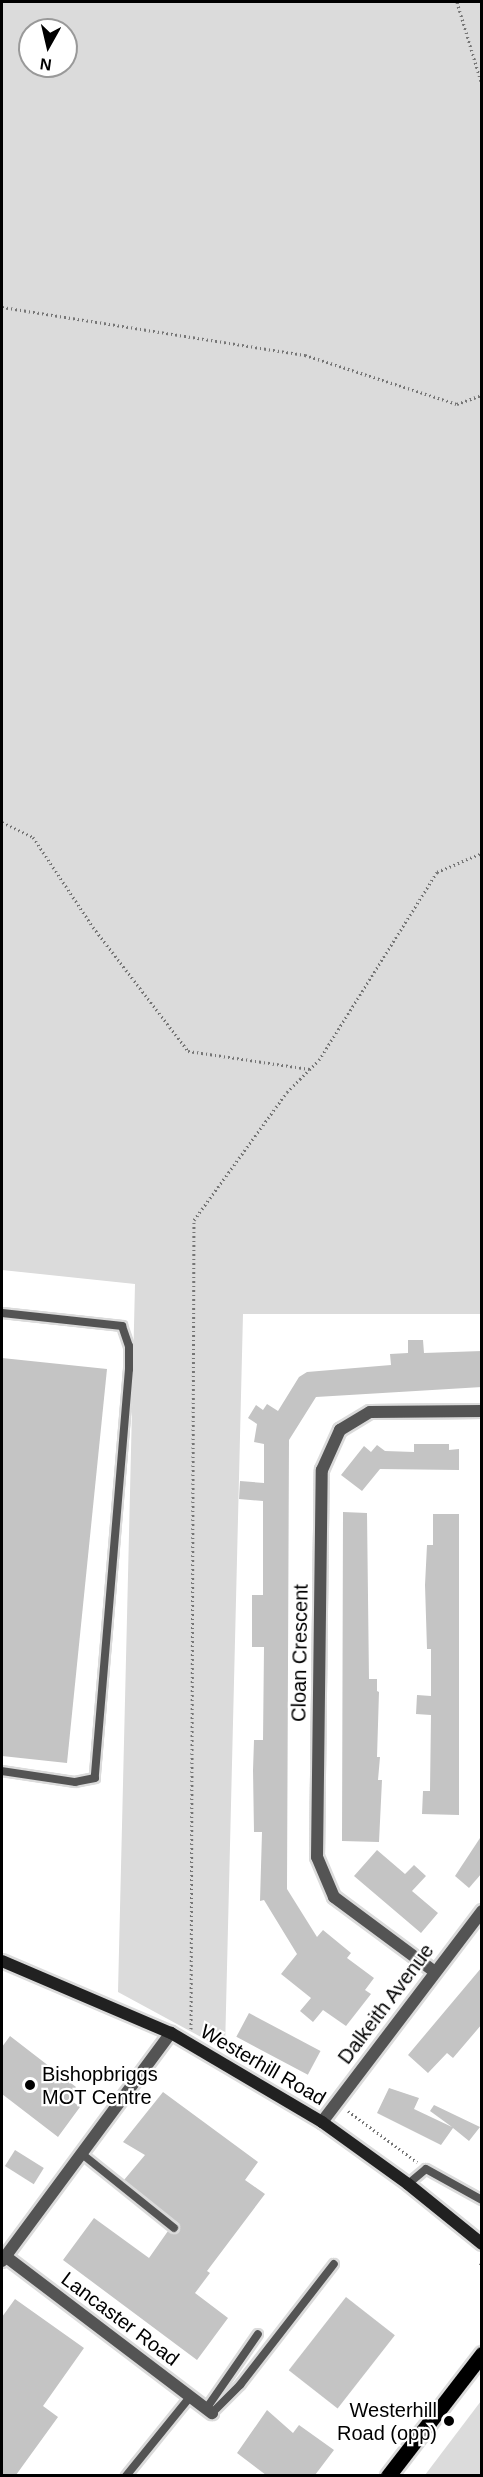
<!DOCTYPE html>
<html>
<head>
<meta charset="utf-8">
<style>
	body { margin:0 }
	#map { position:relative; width:483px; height:2477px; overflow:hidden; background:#fff; font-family:Helvetica,sans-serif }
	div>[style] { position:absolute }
	.green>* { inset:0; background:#dbdbdb }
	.building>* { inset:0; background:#c4c4c4; transform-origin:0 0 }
	.path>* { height:3px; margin-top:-1.5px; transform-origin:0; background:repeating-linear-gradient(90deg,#767676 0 1.5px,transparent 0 4.5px) }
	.roads { filter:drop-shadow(2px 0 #dbdbdb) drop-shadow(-2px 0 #dbdbdb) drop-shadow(0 2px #dbdbdb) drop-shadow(0 -2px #dbdbdb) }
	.lane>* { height:8px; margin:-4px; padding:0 4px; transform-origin:4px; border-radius:4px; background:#545454 }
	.street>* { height:12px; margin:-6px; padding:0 6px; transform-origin:6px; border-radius:6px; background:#545454 }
	.secondary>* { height:12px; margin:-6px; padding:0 6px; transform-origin:6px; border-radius:6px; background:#212121 }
	.primary>* { height:15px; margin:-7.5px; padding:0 7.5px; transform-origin:7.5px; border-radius:7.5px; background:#000 }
	.dots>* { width:16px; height:16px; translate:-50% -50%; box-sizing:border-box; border:3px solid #fff; border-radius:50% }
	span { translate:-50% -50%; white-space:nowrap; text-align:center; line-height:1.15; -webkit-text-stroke:4.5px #fff; paint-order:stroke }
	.street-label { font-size:20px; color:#000 }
	.poi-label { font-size:20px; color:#000 }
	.left { translate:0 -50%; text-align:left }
	.right { translate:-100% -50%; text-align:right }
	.frame { position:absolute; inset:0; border:3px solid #000; pointer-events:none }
	.north { position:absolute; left:18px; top:18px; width:60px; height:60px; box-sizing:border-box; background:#fff; border:2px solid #999; border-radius:50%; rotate:188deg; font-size:16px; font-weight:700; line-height:24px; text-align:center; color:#000 }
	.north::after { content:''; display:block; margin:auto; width:21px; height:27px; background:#000; clip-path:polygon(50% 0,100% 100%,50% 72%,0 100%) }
</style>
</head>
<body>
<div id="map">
	<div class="green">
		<i style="clip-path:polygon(evenodd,2px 2px,481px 2px,481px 1314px,243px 1314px,225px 2050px,118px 1992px,135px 1284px,2px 1270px,2px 2px,30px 30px,66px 30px,66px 66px,30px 66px,30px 30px)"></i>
		<i style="clip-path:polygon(481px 2401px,481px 2475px,425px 2475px)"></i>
	</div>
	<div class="building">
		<i style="clip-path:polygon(408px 1340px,423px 1340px,424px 1353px,482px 1351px,482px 1387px,316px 1397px,289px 1440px,287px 1889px,317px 1937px,323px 1930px,351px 1953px,347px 1958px,374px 1978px,365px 1990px,371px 1994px,346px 2026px,323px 2010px,313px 2022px,300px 2011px,311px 1998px,281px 1974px,297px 1954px,264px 1900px,260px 1901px,262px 1832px,254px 1832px,253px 1770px,254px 1740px,263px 1740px,264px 1647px,252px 1647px,252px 1595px,263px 1595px,263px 1501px,239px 1499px,240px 1481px,264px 1483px,264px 1444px,254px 1442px,257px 1424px,248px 1418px,256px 1405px,263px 1410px,267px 1404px,278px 1411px,299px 1377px,307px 1372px,391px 1365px,390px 1354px,408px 1353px)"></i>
		<i style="clip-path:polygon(2px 1358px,107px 1369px,67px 1763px,2px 1756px)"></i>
		<i style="clip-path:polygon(414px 1444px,449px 1444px,449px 1450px,459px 1449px,459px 1470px,380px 1469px,362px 1491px,341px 1475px,364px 1446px,371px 1452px,377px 1445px,385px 1451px,414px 1452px)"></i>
		<i style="clip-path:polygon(343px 1512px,367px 1513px,369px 1679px,377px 1679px,377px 1691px,379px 1692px,377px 1757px,380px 1757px,378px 1780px,382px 1780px,379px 1842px,342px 1841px)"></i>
		<i style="clip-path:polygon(433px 1514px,459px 1514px,459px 1815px,422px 1814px,423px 1791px,430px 1791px,431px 1715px,416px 1714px,417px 1695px,431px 1696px,431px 1649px,427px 1649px,425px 1585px,427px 1545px,433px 1545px)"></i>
		<i style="clip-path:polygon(482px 1835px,482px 1873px,469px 1888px,455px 1876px)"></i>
		<i style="clip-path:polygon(377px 1850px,405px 1874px,414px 1865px,426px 1876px,412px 1891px,438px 1913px,421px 1933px,354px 1876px)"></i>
		<i style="clip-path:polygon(482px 1967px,482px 2024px,453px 2058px,447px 2053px,428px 2073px,408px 2055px)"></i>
		<i style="left:249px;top:2013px;width:81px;height:27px;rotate:28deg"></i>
		<i style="clip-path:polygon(10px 2036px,76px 2087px,69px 2099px,80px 2107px,58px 2137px,2px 2094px,2px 2047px)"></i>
		<i style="clip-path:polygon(389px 2088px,419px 2098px,414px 2109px,452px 2127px,430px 2111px,434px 2105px,480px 2127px,469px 2141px,453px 2128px,441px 2145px,377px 2113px)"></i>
		<i style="clip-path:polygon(163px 2092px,258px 2162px,245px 2180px,265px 2194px,207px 2271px,210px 2273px,195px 2293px,228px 2318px,197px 2360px,63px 2260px,94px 2218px,149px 2258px,168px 2231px,174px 2234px,179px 2231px,178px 2223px,124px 2180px,145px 2155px,123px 2142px)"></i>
		<i style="left:15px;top:2150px;width:34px;height:19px;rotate:32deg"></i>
		<i style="left:346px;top:2297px;width:62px;height:93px;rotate:38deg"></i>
		<i style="clip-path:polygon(15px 2299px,84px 2348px,43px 2406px,58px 2417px,16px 2475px,2px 2475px,2px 2317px)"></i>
		<i style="clip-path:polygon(267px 2410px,293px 2433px,299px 2425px,334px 2450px,315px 2475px,266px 2475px,237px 2453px)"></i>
	</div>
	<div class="path">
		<i style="left:457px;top:2px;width:87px;rotate:73.2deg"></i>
		<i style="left:2px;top:307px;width:307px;rotate:9deg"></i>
		<i style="left:305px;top:355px;width:160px;rotate:17.9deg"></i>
		<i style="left:457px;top:404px;width:27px;rotate:-20deg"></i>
		<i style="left:2px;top:822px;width:34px;rotate:26deg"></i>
		<i style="left:33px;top:837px;width:108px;rotate:56.3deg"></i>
		<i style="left:93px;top:927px;width:156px;rotate:52.5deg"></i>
		<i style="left:188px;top:1051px;width:123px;rotate:8.4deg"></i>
		<i style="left:191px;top:2029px;width:809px;rotate:-89.79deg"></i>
		<i style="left:194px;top:1220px;width:158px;rotate:-54deg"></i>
		<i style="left:287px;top:1092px;width:45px;rotate:-45deg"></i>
		<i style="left:319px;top:1060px;width:222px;rotate:-57.9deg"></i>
		<i style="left:437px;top:872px;width:49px;rotate:-22.9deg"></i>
		<i style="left:348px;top:2111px;width:86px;rotate:36.5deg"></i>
		<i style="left:480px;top:2265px;width:3px;rotate:-45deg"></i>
	</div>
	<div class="roads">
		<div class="lane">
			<i style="left:2px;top:1313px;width:121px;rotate:6.2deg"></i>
			<i style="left:122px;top:1326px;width:21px;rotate:71deg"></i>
			<i style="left:129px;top:1346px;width:23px;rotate:90deg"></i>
			<i style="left:129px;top:1369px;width:410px;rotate:94.8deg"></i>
			<i style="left:95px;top:1778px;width:20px;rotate:169deg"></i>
			<i style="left:75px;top:1782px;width:74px;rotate:-171.4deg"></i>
			<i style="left:82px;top:2154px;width:118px;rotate:38.8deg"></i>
			<i style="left:408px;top:2184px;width:23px;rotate:-40deg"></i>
			<i style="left:426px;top:2169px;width:64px;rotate:29deg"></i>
			<i style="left:206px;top:2409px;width:91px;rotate:-55.3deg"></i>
			<i style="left:212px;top:2413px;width:40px;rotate:-45deg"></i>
			<i style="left:240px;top:2385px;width:153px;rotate:-52.2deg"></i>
			<i style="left:126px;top:2476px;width:102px;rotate:-51deg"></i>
		</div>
		<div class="street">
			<i style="left:435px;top:1972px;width:126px;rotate:-143.4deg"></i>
			<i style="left:334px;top:1897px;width:43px;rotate:-113deg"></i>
			<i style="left:317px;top:1857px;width:387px;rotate:-89.3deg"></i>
			<i style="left:322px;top:1470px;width:44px;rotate:-65.8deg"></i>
			<i style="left:340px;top:1430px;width:35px;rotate:-31deg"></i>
			<i style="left:370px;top:1412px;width:112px;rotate:-0.5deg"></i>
			<i style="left:322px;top:2122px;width:265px;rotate:-52.8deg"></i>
			<i style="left:5px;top:2256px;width:260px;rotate:37.2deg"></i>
			<i style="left:2px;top:2261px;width:284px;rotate:-53.5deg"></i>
		</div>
		<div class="secondary">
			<i style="left:2px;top:1961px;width:184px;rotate:23.1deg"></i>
			<i style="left:171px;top:2033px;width:175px;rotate:30.5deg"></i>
			<i style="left:322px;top:2122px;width:106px;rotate:35.8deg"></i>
			<i style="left:408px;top:2184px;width:95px;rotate:39deg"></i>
		</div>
		<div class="primary">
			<i style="left:388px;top:2476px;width:154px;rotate:-52.4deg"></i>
		</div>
	</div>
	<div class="dots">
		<i style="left:30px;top:2085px;background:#000"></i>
		<i style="left:449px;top:2421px;background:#000"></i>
	</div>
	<div class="street-label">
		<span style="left:300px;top:1653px;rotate:-89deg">Cloan Crescent</span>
		<span style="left:386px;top:2004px;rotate:-53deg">Dalkeith Avenue</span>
		<span style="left:263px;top:2065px;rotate:30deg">Westerhill Road</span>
		<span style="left:120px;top:2319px;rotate:37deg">Lancaster Road</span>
	</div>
	<div class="poi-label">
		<span class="left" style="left:42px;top:2086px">Bishopbriggs<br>MOT Centre</span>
		<span class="right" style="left:437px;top:2422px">Westerhill<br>Road (opp)</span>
	</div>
	<div class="frame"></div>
	<div class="north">N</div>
</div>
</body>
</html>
